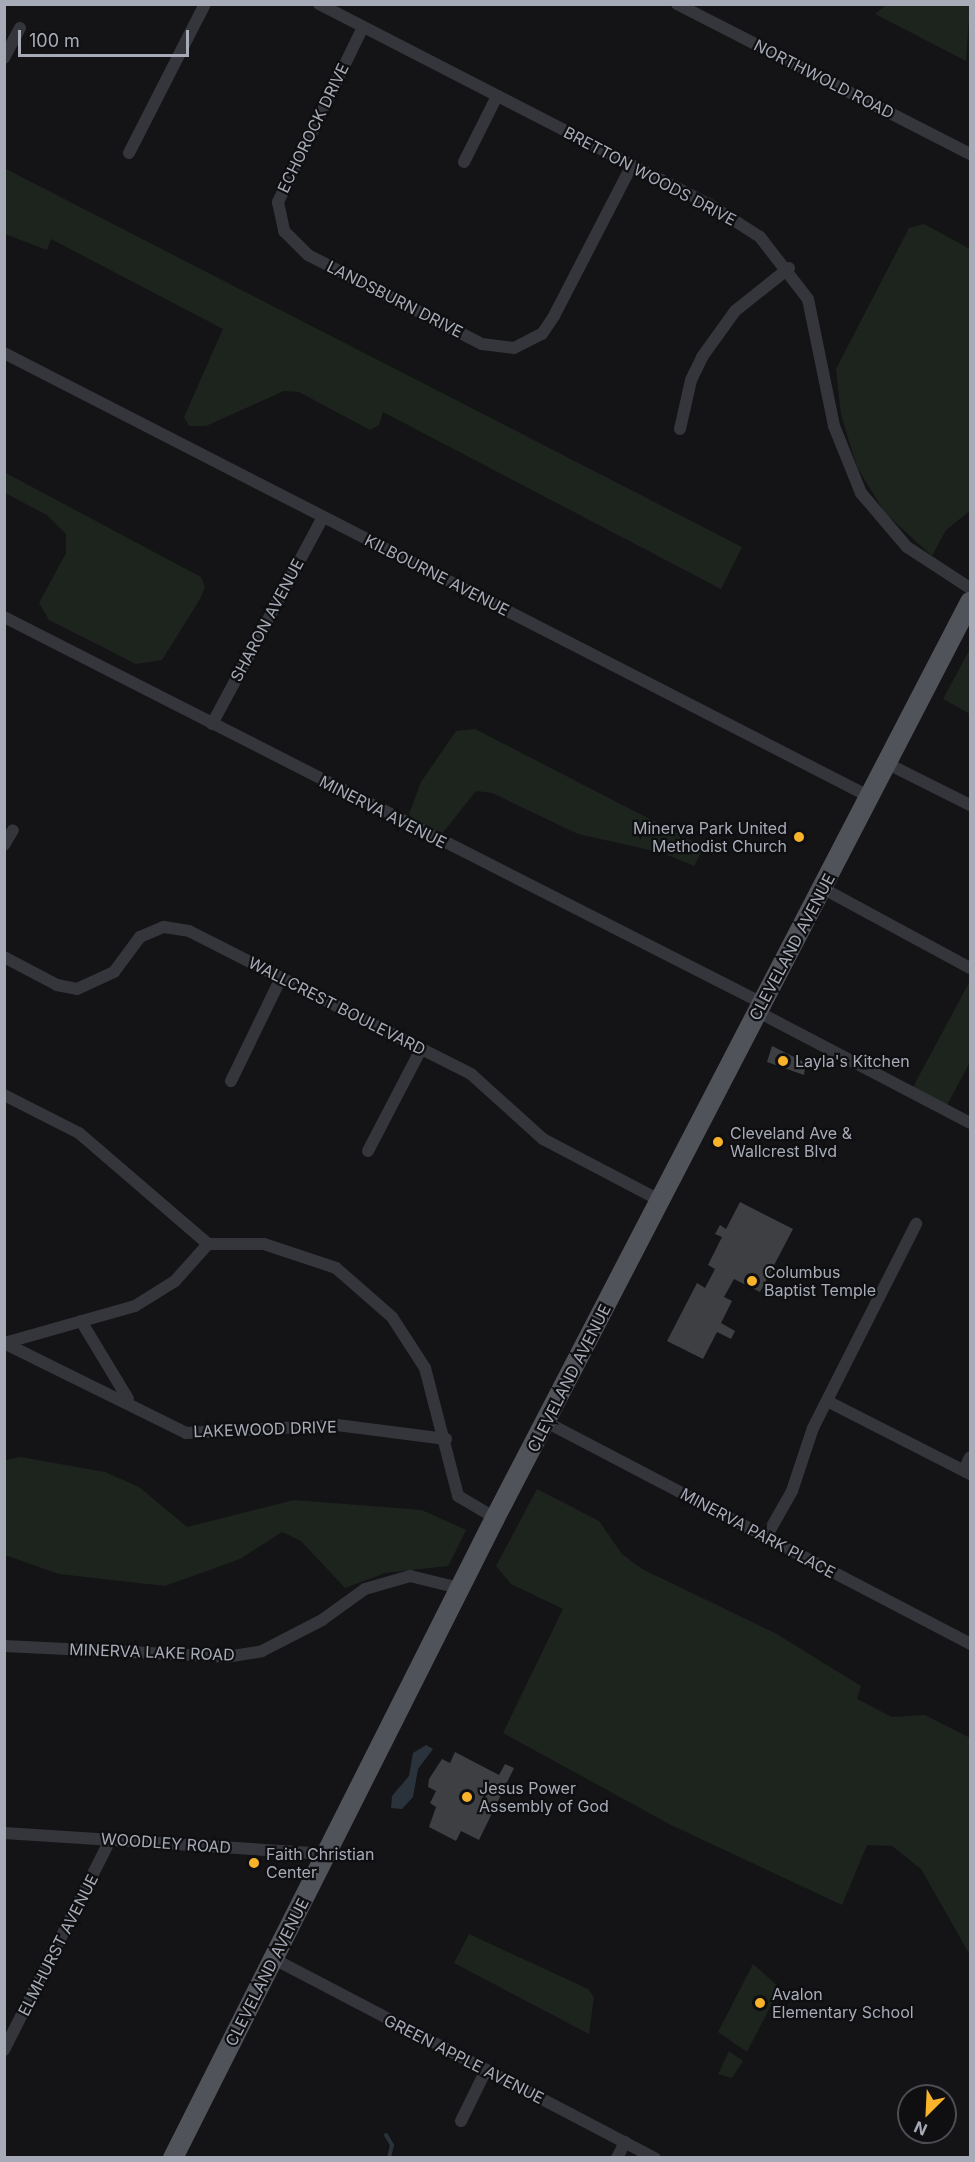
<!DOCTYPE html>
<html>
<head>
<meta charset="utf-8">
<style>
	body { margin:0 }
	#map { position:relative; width:975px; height:2162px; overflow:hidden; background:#141416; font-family:Inter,sans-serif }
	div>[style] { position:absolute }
	.green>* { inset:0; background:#1c241d }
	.water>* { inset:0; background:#2a333b }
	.stream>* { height:4px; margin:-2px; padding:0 2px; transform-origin:2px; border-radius:2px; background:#2a333b }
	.building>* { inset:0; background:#3e3f43 }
	.street>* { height:12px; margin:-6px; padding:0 6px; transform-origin:6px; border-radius:6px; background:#35363c }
	.primary>* { height:20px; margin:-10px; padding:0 10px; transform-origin:10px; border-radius:10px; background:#51535b }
	.dots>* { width:16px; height:16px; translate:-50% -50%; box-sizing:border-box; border:3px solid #0f0f11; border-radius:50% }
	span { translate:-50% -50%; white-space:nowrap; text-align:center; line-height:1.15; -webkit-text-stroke:4.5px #0f0f11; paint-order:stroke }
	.street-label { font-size:16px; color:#a6abb7 }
	.poi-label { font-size:16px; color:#a6abb7 }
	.right { translate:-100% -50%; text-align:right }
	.left { translate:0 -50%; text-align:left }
	.frame { position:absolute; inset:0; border:6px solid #a6abb7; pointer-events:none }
	.north { position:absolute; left:897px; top:2084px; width:60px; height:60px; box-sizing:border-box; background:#0f0f11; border:2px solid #4b4d53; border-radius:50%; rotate:204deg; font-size:16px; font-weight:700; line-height:24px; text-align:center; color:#a6abb7 }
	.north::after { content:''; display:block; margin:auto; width:21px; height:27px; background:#f9b32a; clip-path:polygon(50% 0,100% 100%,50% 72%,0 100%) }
	.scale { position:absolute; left:18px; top:30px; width:171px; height:27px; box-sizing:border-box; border:3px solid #a6abb7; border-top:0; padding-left:8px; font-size:18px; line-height:21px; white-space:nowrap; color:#a6abb7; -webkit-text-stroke:4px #0f0f11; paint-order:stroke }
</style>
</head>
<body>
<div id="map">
	<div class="green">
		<i style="clip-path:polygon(887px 4px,970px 5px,966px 61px,875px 14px)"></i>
		<i style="clip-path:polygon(4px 168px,742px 547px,721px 589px,383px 412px,379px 425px,370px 430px,299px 392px,284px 391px,206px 426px,189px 426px,184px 417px,223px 329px,51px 239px,47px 250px,5px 234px)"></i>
		<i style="clip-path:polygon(924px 224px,970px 249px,970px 511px,946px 530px,932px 556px,885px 513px,857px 467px,841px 415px,836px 369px,909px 228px)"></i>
		<i style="clip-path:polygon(4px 472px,201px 577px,205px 587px,200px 599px,162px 660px,136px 664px,49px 620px,39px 603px,66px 553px,66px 534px,47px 515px,5px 493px)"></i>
		<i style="clip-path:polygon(970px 649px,970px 714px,943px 699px)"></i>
		<i style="clip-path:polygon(475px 729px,704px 847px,694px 866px,663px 853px,578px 834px,492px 793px,476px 791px,441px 835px,418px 827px,409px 814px,421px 782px,456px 731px)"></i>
		<i style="clip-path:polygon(970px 981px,970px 1062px,947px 1105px,913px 1087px)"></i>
		<i style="clip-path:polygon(21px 1457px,105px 1472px,139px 1487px,187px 1527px,294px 1500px,422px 1510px,466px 1530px,448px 1566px,385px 1573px,345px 1588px,301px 1541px,282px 1532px,240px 1559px,165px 1586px,59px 1574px,5px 1555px,5px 1460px)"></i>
		<i style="clip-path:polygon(537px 1489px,599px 1521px,622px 1554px,642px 1569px,775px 1633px,861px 1686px,857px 1699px,892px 1717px,925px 1715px,970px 1738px,970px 1955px,921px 1869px,892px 1846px,867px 1845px,842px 1905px,671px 1825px,503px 1733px,563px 1609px,511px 1584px,496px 1566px)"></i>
		<i style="clip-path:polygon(469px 1934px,588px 1989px,594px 1997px,589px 2034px,454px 1963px)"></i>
		<i style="clip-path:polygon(753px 1964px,780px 1988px,747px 2052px,718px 2032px)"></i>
		<i style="clip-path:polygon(729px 2051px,743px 2061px,732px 2078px,718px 2074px)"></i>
	</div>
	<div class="water">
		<i style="clip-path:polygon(426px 1745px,433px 1749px,418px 1769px,413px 1797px,402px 1809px,391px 1808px,392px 1796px,409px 1776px,413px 1753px)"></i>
	</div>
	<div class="stream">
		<i style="left:386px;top:2135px;width:12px;rotate:59deg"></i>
		<i style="left:392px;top:2145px;width:13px;rotate:103deg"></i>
	</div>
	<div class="building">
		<i style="clip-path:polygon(772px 1046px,806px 1063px,804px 1075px,767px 1062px)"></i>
		<i style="clip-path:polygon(740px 1202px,793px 1229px,760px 1292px,734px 1279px,724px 1297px,732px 1301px,721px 1323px,735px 1331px,731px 1339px,717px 1332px,703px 1359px,667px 1341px,697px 1283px,705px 1288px,715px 1269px,708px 1265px,722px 1237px,715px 1234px,720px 1225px,726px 1229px)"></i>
		<i style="clip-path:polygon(455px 1752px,499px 1775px,505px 1764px,514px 1768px,479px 1840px,461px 1831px,456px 1841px,429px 1827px,436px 1807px,430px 1803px,436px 1791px,428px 1787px,429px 1779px,442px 1759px,450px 1763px)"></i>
	</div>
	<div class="street">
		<i style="left:319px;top:4px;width:436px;rotate:27.2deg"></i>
		<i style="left:707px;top:203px;width:63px;rotate:32.7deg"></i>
		<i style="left:760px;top:237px;width:78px;rotate:52.3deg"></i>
		<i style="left:808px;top:299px;width:130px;rotate:78.4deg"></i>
		<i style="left:834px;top:426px;width:72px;rotate:68.1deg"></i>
		<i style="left:861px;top:493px;width:71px;rotate:49.6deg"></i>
		<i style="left:907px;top:547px;width:75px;rotate:33.1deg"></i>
		<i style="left:677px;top:4px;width:329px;rotate:27.1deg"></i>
		<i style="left:363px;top:27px;width:195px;rotate:115.9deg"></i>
		<i style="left:278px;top:202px;width:30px;rotate:78deg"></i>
		<i style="left:284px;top:231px;width:34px;rotate:45deg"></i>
		<i style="left:308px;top:255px;width:195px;rotate:27.1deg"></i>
		<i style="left:482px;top:344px;width:32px;rotate:7deg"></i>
		<i style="left:514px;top:348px;width:31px;rotate:-27deg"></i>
		<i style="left:542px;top:334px;width:22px;rotate:-56deg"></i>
		<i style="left:554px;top:316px;width:170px;rotate:-62.7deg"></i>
		<i style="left:4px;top:58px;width:34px;rotate:-62deg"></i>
		<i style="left:129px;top:153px;width:167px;rotate:-63deg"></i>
		<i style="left:464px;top:162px;width:74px;rotate:-63.4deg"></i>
		<i style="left:4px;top:353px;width:973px;rotate:27.14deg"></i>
		<i style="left:680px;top:429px;width:50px;rotate:-77.3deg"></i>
		<i style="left:691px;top:380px;width:25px;rotate:-64deg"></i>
		<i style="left:702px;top:357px;width:57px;rotate:-54.3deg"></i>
		<i style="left:735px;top:311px;width:69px;rotate:-38.5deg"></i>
		<i style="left:4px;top:617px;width:851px;rotate:26.99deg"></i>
		<i style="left:212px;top:724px;width:235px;rotate:-61.8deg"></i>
		<i style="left:888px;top:764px;width:92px;rotate:26.6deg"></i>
		<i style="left:4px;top:845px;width:17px;rotate:-59deg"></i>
		<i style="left:824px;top:889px;width:166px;rotate:28.4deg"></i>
		<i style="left:4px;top:957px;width:60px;rotate:27.8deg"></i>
		<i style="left:57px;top:985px;width:20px;rotate:11deg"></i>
		<i style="left:77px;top:989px;width:41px;rotate:-24.7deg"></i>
		<i style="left:114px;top:972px;width:44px;rotate:-53.4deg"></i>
		<i style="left:140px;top:937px;width:26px;rotate:-23deg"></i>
		<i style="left:164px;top:927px;width:25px;rotate:9deg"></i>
		<i style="left:189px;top:931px;width:316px;rotate:26.9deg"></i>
		<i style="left:471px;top:1074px;width:97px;rotate:42.1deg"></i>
		<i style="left:543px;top:1139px;width:133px;rotate:27.7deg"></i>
		<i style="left:758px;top:1012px;width:239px;rotate:27.6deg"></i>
		<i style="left:231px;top:1081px;width:114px;rotate:-64.1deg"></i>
		<i style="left:4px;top:1095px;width:84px;rotate:26.9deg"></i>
		<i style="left:79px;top:1133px;width:170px;rotate:40.7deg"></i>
		<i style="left:208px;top:1244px;width:56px"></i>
		<i style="left:264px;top:1244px;width:76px;rotate:18.4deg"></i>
		<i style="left:336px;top:1268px;width:74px;rotate:41.2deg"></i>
		<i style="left:392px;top:1317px;width:61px;rotate:57.1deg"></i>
		<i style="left:425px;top:1368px;width:132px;rotate:75.5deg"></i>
		<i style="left:458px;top:1496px;width:43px;rotate:30.7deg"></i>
		<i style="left:368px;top:1151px;width:115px;rotate:-62.5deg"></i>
		<i style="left:81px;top:1321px;width:91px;rotate:58.9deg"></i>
		<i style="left:8px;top:1342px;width:132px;rotate:-15.8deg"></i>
		<i style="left:135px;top:1306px;width:47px;rotate:-32deg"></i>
		<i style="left:175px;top:1281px;width:50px;rotate:-48.3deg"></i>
		<i style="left:4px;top:1343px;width:203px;rotate:26.3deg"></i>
		<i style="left:186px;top:1433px;width:151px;rotate:-3deg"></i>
		<i style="left:337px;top:1425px;width:110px;rotate:7.3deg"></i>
		<i style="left:827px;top:1401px;width:161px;rotate:27deg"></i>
		<i style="left:546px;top:1422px;width:479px;rotate:27.6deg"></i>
		<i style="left:964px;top:1470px;width:14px;rotate:-65deg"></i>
		<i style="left:766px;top:1537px;width:53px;rotate:-60.5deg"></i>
		<i style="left:792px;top:1491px;width:66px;rotate:-71.6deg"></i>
		<i style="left:813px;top:1428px;width:229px;rotate:-63.2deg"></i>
		<i style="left:4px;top:1646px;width:222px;rotate:2.8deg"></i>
		<i style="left:226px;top:1657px;width:36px;rotate:-9deg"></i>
		<i style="left:262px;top:1651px;width:68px;rotate:-27.3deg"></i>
		<i style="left:322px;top:1620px;width:53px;rotate:-35.8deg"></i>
		<i style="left:365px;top:1589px;width:47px;rotate:-16.1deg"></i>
		<i style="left:410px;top:1576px;width:50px;rotate:13.8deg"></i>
		<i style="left:4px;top:1833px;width:324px;rotate:3.7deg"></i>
		<i style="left:274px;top:1959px;width:430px;rotate:27.6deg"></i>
		<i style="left:4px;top:2050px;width:235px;rotate:-63.2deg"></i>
		<i style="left:461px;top:2121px;width:57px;rotate:-63.9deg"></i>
		<i style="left:617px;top:2158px;width:18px;rotate:-63deg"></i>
	</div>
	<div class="primary">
		<i style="left:173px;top:2158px;width:716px;rotate:-63.29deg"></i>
		<i style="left:495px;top:1518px;width:1032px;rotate:-62.59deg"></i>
	</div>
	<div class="dots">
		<i style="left:799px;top:837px;background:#f9b32a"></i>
		<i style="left:783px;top:1061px;background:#f9b32a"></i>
		<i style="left:718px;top:1142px;background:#f9b32a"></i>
		<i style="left:752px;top:1281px;background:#f9b32a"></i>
		<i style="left:467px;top:1797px;background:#f9b32a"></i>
		<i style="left:254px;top:1863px;background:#f9b32a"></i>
		<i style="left:760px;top:2003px;background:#f9b32a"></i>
	</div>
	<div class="street-label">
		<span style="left:824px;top:79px;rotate:27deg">NORTHWOLD ROAD</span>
		<span style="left:313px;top:128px;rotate:-64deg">ECHOROCK DRIVE</span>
		<span style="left:650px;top:176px;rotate:28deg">BRETTON WOODS DRIVE</span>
		<span style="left:395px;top:299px;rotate:27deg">LANDSBURN DRIVE</span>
		<span style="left:437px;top:575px;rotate:27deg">KILBOURNE AVENUE</span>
		<span style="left:267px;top:620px;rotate:-62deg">SHARON AVENUE</span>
		<span style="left:383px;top:812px;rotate:27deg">MINERVA AVENUE</span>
		<span style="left:792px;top:947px;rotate:-62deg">CLEVELAND AVENUE</span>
		<span style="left:337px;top:1006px;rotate:27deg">WALLCREST BOULEVARD</span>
		<span style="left:569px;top:1378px;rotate:-63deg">CLEVELAND AVENUE</span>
		<span style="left:265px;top:1429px;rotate:-2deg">LAKEWOOD DRIVE</span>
		<span style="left:758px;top:1533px;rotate:28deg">MINERVA PARK PLACE</span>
		<span style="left:152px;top:1652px;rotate:2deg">MINERVA LAKE ROAD</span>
		<span style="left:166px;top:1843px;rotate:4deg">WOODLEY ROAD</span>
		<span style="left:58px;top:1945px;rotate:-63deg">ELMHURST AVENUE</span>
		<span style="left:267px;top:1972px;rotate:-63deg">CLEVELAND AVENUE</span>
		<span style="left:464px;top:2059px;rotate:27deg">GREEN APPLE AVENUE</span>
	</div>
	<div class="poi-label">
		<span class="right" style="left:787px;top:837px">Minerva Park United<br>Methodist Church</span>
		<span class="left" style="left:795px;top:1061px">Layla's Kitchen</span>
		<span class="left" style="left:730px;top:1142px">Cleveland Ave &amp;<br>Wallcrest Blvd</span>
		<span class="left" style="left:764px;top:1281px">Columbus<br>Baptist Temple</span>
		<span class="left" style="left:479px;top:1797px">Jesus Power<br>Assembly of God</span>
		<span class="left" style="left:266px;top:1863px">Faith Christian<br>Center</span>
		<span class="left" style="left:772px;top:2003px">Avalon<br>Elementary School</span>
	</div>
	<div class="frame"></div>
	<div class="north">N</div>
	<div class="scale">100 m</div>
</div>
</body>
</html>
